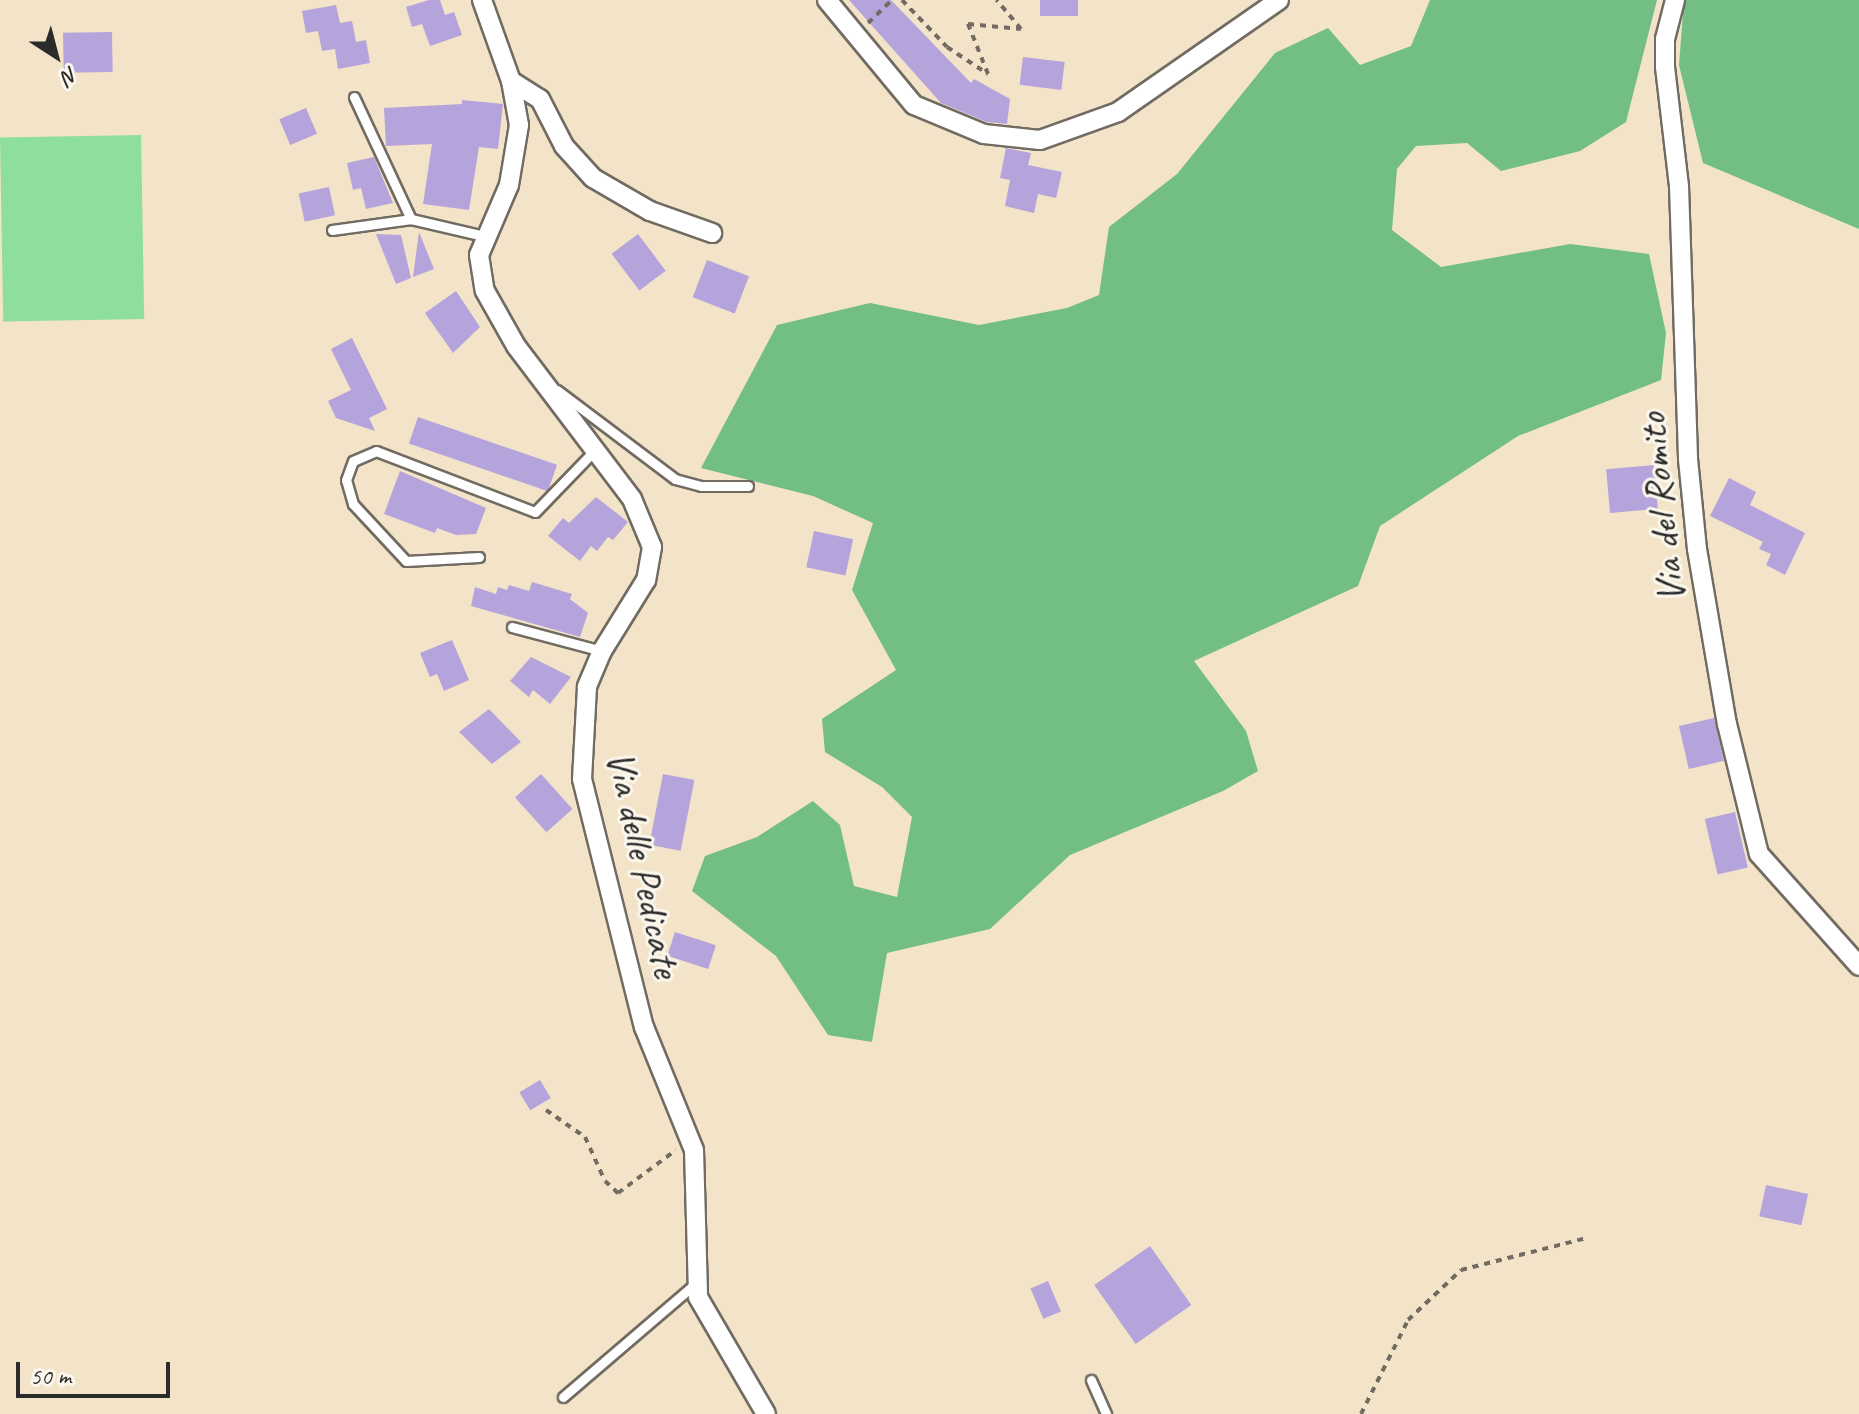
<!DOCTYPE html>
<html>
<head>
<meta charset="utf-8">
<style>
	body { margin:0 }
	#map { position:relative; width:1859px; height:1414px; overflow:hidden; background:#f3e3c8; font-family:Caveat,sans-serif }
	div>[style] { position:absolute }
	.green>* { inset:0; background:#8edf9e; transform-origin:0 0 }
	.forest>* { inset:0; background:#72be85 }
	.building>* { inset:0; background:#b5a3dc; transform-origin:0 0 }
	.path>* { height:4px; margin-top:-2px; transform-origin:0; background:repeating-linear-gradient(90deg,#716b62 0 6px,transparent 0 12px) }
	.roads { filter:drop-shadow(2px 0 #716b62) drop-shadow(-2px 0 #716b62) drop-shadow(0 2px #716b62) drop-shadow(0 -2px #716b62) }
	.lane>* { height:9px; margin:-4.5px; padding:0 4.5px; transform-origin:4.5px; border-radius:4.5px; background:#fff }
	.street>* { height:18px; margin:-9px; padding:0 9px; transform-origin:9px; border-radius:9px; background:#fff }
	span { translate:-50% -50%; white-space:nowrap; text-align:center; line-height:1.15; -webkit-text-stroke:6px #fbf7ec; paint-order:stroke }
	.street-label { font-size:40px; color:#2b2b2b }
	.north { position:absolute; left:16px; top:16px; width:80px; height:80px; -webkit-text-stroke:6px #fbf7ec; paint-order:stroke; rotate:144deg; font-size:22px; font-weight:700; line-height:32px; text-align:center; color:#2b2b2b }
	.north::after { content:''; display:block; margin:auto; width:28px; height:36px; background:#2b2b2b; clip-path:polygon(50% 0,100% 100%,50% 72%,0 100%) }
	.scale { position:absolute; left:16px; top:1362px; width:154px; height:36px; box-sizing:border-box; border:4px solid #2b2b2b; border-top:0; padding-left:10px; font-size:24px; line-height:28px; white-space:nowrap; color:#2b2b2b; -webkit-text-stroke:6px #fbf7ec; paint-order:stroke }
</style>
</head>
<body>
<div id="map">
	<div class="green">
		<i style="left:141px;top:135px;width:184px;height:141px;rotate:89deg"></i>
	</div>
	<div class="forest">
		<i style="clip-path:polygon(1430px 0,1657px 0,1626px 122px,1580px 151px,1501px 171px,1467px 143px,1416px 146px,1397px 169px,1392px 230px,1441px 267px,1570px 244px,1649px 254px,1666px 333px,1661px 380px,1518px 436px,1380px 526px,1358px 586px,1194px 661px,1246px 731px,1258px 771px,1223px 791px,1070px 855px,990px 929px,887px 953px,872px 1042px,828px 1035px,776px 956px,692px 891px,705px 856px,757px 837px,813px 801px,840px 825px,854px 886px,897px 897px,912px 817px,882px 787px,825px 752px,822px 719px,896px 670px,852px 590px,873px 523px,813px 496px,701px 468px,777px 325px,870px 303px,979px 325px,1067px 308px,1099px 295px,1109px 227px,1177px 174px,1275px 53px,1328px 28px,1360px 65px,1411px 46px)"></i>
		<i style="clip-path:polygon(1684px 0,1859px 0,1859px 229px,1703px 163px,1679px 65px)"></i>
	</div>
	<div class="building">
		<i style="clip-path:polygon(429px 0,440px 0,445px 15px,454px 12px,462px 35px,430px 46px,422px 24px,412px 27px,406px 7px)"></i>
		<i style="clip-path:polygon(849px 0,891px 0,971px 83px,974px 79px,1010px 99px,1007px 124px,987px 122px,941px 103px)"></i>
		<i style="left:1040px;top:0;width:38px;height:16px"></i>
		<i style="clip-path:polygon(336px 5px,340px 23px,352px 21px,356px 42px,366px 40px,370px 63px,338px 69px,335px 49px,322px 51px,318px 31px,306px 33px,302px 11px)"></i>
		<i style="left:112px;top:32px;width:40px;height:49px;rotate:89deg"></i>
		<i style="left:1023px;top:57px;width:42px;height:28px;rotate:7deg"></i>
		<i style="clip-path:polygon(462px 100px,503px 104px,498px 149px,479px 147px,469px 210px,423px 204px,432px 144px,386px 146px,384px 108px,462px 104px)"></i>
		<i style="left:306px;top:108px;width:28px;height:29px;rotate:67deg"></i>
		<i style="clip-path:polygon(1006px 148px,1031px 153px,1028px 165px,1062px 172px,1056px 198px,1038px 194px,1034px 213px,1005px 206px,1010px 180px,1000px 178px)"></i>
		<i style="clip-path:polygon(374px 157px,393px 203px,366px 209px,361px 188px,353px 190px,347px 163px)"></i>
		<i style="left:329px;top:187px;width:29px;height:31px;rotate:78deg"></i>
		<i style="clip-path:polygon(419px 232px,434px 269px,413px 277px)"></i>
		<i style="clip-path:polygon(376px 234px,401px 235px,411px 278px,396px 284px)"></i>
		<i style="left:638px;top:234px;width:46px;height:33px;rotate:53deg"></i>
		<i style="left:707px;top:260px;width:45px;height:40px;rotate:21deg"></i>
		<i style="clip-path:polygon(456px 291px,480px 327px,453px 353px,425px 313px)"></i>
		<i style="clip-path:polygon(352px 338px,387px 409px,369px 418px,375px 431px,336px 418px,328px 401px,351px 390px,331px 349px)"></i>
		<i style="left:418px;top:417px;width:147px;height:28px;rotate:19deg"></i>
		<i style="left:1654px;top:465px;width:44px;height:48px;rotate:85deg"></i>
		<i style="clip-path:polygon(400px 471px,486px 508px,476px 534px,456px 535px,437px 528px,435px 533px,384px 514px)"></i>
		<i style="clip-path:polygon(1729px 478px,1756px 492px,1750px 505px,1805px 533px,1785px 575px,1766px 565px,1771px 554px,1759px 549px,1763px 542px,1710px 516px)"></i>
		<i style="clip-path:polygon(596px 497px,628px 522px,613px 540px,608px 537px,597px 551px,591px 546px,580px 561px,548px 536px,563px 518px,569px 523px)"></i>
		<i style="left:814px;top:531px;width:40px;height:37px;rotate:12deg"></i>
		<i style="clip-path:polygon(532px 582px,572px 594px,570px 599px,588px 613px,580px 637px,471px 606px,475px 587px,496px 594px,498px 587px,507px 590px,509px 585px,529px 591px)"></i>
		<i style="clip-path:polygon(452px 640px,469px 680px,444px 691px,437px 674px,430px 677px,420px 653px)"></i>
		<i style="clip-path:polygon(531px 657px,571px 677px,550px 704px,533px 690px,529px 697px,510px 681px)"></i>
		<i style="clip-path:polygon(489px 709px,521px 742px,492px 764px,459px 732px)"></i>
		<i style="left:1714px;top:718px;width:44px;height:36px;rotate:77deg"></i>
		<i style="left:541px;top:774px;width:47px;height:35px;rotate:48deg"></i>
		<i style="left:663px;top:774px;width:32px;height:72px;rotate:11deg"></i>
		<i style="left:1735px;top:812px;width:57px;height:31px;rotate:77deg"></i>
		<i style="left:675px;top:932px;width:43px;height:25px;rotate:18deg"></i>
		<i style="left:540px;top:1080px;width:21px;height:24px;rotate:59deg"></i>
		<i style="left:1766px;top:1185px;width:43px;height:32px;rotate:12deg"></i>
		<i style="left:1150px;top:1246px;width:72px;height:68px;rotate:55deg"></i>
		<i style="left:1048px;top:1281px;width:33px;height:19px;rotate:67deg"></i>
	</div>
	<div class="path">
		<i style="left:902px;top:0;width:65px;rotate:46.2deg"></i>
		<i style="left:947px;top:47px;width:49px;rotate:33.4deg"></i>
		<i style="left:988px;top:74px;width:54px;rotate:-111.8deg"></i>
		<i style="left:968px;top:24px;width:53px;rotate:5.4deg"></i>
		<i style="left:1021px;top:29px;width:38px;rotate:-130deg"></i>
		<i style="left:868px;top:23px;width:33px;rotate:-44deg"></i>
		<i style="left:546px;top:1110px;width:47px;rotate:34.7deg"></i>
		<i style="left:585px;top:1137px;width:48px;rotate:65.6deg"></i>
		<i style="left:605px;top:1181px;width:18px;rotate:43deg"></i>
		<i style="left:618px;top:1193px;width:72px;rotate:-36.6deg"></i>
		<i style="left:1361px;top:1414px;width:105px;rotate:-63.4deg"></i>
		<i style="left:1408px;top:1320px;width:73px;rotate:-43.3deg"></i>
		<i style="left:1461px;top:1270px;width:130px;rotate:-14.3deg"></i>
	</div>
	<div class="roads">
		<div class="lane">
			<i style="left:354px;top:97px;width:135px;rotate:65deg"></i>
			<i style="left:411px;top:219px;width:75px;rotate:13.1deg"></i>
			<i style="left:332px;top:230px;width:80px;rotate:-7.9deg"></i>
			<i style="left:557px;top:390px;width:148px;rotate:37deg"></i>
			<i style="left:675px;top:479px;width:27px;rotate:15deg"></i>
			<i style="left:701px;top:486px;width:47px"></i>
			<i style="left:479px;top:557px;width:73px;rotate:176.9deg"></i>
			<i style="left:406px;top:561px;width:78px;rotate:-132.9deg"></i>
			<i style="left:353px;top:504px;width:25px;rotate:-106deg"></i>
			<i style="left:346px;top:480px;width:20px;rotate:-70deg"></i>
			<i style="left:353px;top:461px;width:25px;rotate:-23deg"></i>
			<i style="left:376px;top:451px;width:170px;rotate:21deg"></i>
			<i style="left:535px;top:512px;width:86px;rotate:-45.9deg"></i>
			<i style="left:512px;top:627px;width:93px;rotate:14.9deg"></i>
			<i style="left:1091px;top:1380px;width:37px;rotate:66deg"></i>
			<i style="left:563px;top:1397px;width:174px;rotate:-40.6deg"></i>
		</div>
		<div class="street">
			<i style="left:482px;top:0;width:86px;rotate:70.3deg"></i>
			<i style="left:511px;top:81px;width:45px;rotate:79.7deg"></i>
			<i style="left:519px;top:125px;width:61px;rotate:99.5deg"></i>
			<i style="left:509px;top:185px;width:76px;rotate:113.2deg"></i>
			<i style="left:479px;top:255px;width:36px;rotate:81deg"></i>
			<i style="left:485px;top:291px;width:63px;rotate:60.6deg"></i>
			<i style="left:516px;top:346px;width:192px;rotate:52.8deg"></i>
			<i style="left:632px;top:499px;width:52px;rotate:67.4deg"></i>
			<i style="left:652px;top:547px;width:34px;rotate:100deg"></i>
			<i style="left:646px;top:580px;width:84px;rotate:121.8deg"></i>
			<i style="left:602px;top:651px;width:39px;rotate:113deg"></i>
			<i style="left:587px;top:687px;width:92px;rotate:93.1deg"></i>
			<i style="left:582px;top:779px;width:256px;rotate:76deg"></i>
			<i style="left:644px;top:1027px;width:133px;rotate:67.9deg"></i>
			<i style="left:694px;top:1150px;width:147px;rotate:88.4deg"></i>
			<i style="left:698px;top:1297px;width:135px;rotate:59.8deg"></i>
			<i style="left:827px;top:0;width:136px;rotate:50.4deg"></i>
			<i style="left:914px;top:105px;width:76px;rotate:22.5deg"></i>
			<i style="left:984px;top:134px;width:56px;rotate:6.1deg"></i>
			<i style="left:1040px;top:140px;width:83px;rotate:-19.7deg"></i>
			<i style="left:1118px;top:112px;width:196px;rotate:-34.8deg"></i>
			<i style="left:1675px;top:0;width:40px;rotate:104.4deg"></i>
			<i style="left:1665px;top:39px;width:28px;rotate:90deg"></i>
			<i style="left:1665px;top:67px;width:120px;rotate:83.3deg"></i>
			<i style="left:1679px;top:186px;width:273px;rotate:88.1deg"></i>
			<i style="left:1688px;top:459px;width:90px;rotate:84.3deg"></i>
			<i style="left:1697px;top:549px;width:178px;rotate:80.3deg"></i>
			<i style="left:1727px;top:724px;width:134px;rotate:76.2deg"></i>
			<i style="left:1759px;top:854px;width:150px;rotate:48.2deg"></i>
			<i style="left:511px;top:81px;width:34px;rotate:32deg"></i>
			<i style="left:540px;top:99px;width:53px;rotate:62.9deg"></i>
			<i style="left:564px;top:146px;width:43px;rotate:47.8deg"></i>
			<i style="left:593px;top:178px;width:66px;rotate:30.1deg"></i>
			<i style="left:650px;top:211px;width:66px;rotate:19.5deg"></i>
		</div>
	</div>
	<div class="street-label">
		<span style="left:1661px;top:508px;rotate:-96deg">Via del Romito</span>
		<span style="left:644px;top:864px;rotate:78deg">Via delle Pedicate</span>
	</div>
	<div class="north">N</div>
	<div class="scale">50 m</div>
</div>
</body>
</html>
